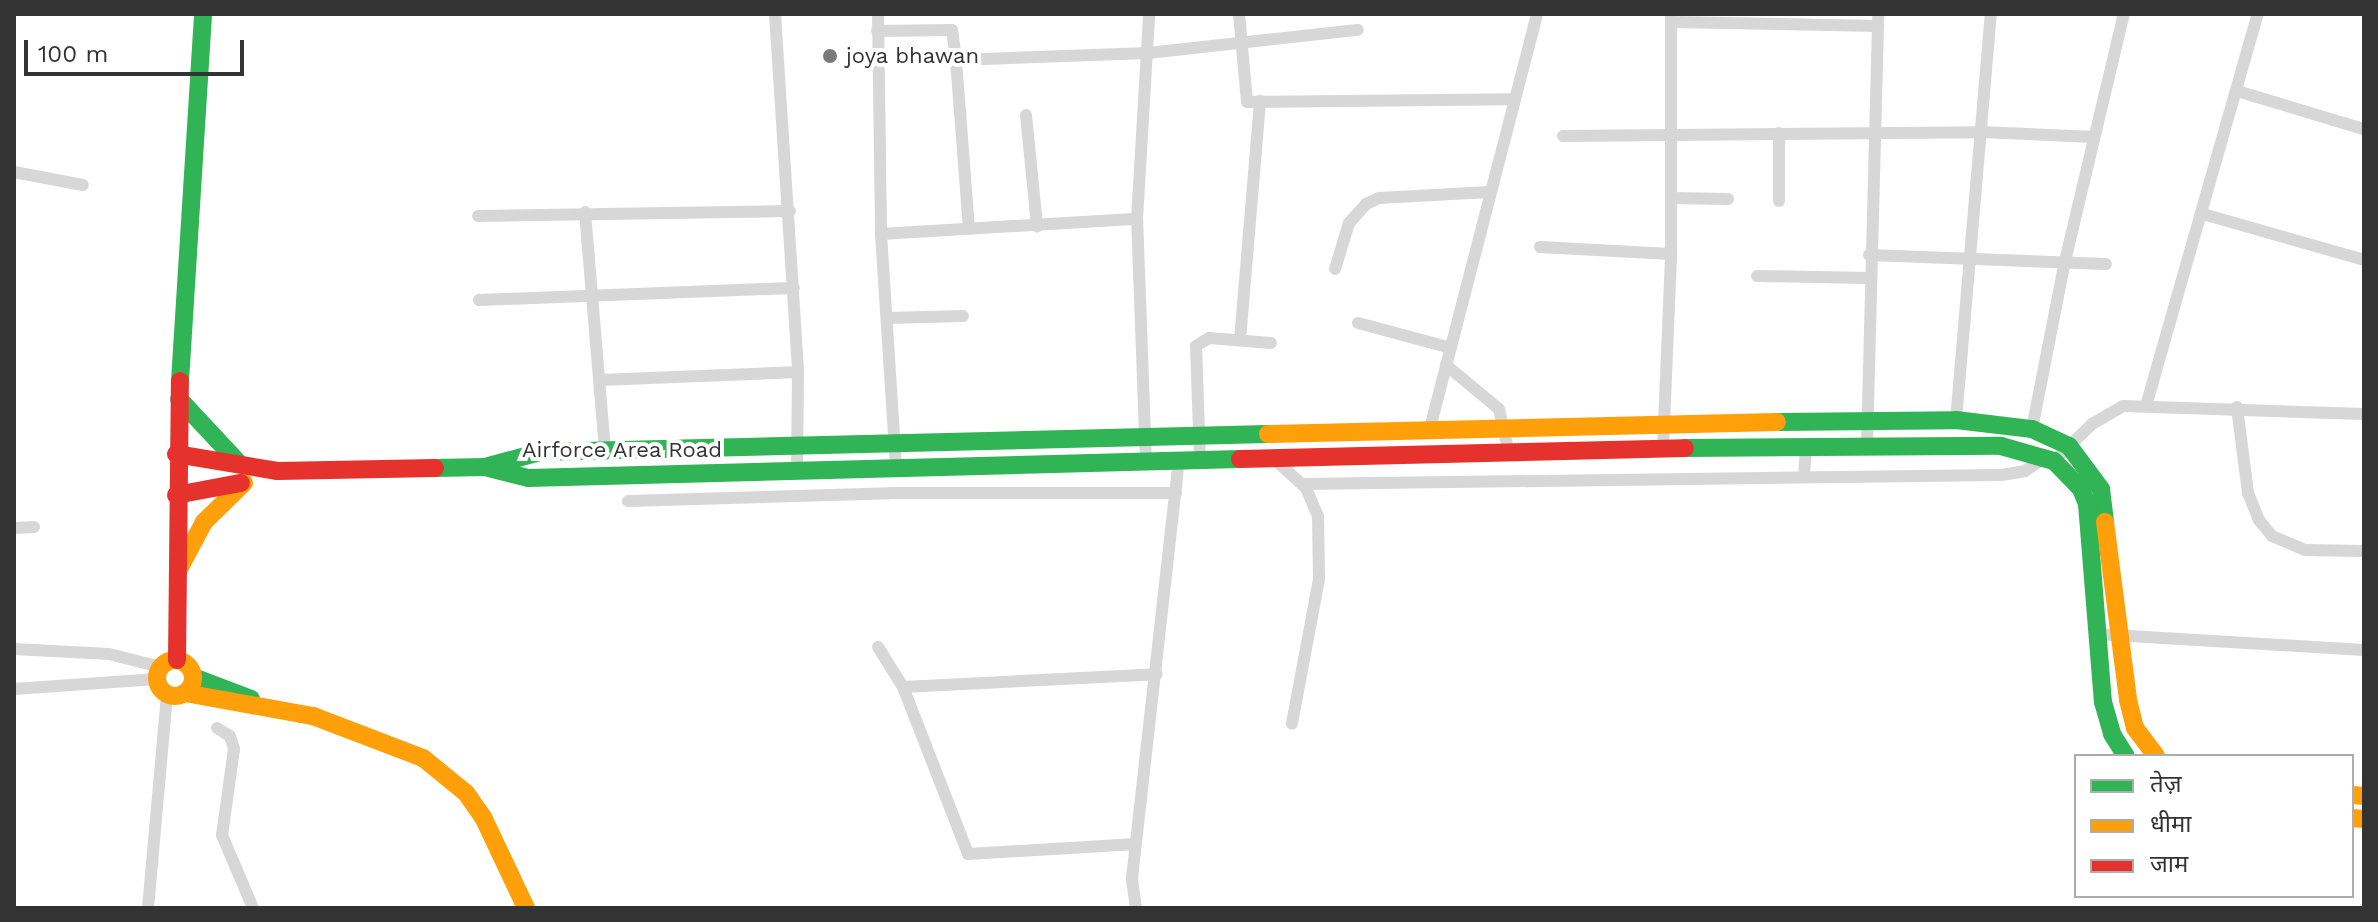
<!DOCTYPE html>
<html>
<head>
<meta charset="utf-8">
<style>
	body { margin:0 }
	#map { position:relative; width:2378px; height:922px; overflow:hidden; background:#fff; font-family:"Work Sans","Noto Sans Devanagari",sans-serif }
	div>[style] { position:absolute }
	.street>* { height:12px; margin:-6px; padding:0 6px; transform-origin:6px; border-radius:6px; background:#d7d7d7 }
	.fast>* { height:18px; margin:-9px; padding:0 9px; transform-origin:9px; border-radius:9px; background:#30b455 }
	.slow>* { height:18px; margin:-9px; padding:0 9px; transform-origin:9px; border-radius:9px; background:#ff9f0a }
	.slow>.ring { margin:-9px; padding:0; box-sizing:content-box; background:none; border:18px solid #ff9f0a; border-radius:50% }
	.jam>* { height:18px; margin:-9px; padding:0 9px; transform-origin:9px; border-radius:9px; background:#e5322d }
	.dots>* { width:22px; height:22px; translate:-50% -50%; box-sizing:border-box; border:4px solid #fff; border-radius:50% }
	span { translate:-50% -50%; white-space:nowrap; text-align:center; line-height:1.15; -webkit-text-stroke:8px #fff; paint-order:stroke }
	.poi-label { font-size:22px; color:#333 }
	.left { translate:0 -50%; text-align:left }
	.street-label { font-size:22px; color:#333 }
	.frame { position:absolute; inset:0; border:16px solid #333; pointer-events:none }
	.legend { position:absolute; left:2074px; top:754px; width:280px; height:144px; box-sizing:border-box; background:#fff; border:2px solid #adadad; margin:0; padding:10px 14px; list-style:none; font-size:24px; color:#333 }
	.legend li { display:flex; align-items:center; gap:16px; height:40px }
	.legend b { width:40px; border:2px solid #adadad }
	.scale { position:absolute; left:24px; top:40px; width:220px; height:36px; box-sizing:border-box; border:4px solid #333; border-top:0; padding-left:10px; font-size:24px; line-height:28px; white-space:nowrap; color:#333; -webkit-text-stroke:6px #fff; paint-order:stroke }
</style>
</head>
<body>
<div id="map">
	<div class="street">
		<i style="left:775px;top:14px;width:359px;rotate:86.3deg"></i>
		<i style="left:798px;top:372px;width:99px;rotate:90.6deg"></i>
		<i style="left:878px;top:14px;width:220px;rotate:89.2deg"></i>
		<i style="left:881px;top:234px;width:234px;rotate:86.3deg"></i>
		<i style="left:1239px;top:14px;width:88px;rotate:84.8deg"></i>
		<i style="left:1247px;top:102px;width:265px;rotate:-0.6deg"></i>
		<i style="left:1671px;top:22px;width:206px;rotate:1.1deg"></i>
		<i style="left:877px;top:31px;width:75px;rotate:-0.8deg"></i>
		<i style="left:952px;top:30px;width:30px;rotate:82deg"></i>
		<i style="left:2237px;top:91px;width:133px;rotate:16.7deg"></i>
		<i style="left:1026px;top:115px;width:112px;rotate:84.3deg"></i>
		<i style="left:1563px;top:136px;width:418px;rotate:-0.5deg"></i>
		<i style="left:1981px;top:132px;width:113px;rotate:2.5deg"></i>
		<i style="left:14px;top:172px;width:70px;rotate:10.7deg"></i>
		<i style="left:1671px;top:198px;width:57px;rotate:1deg"></i>
		<i style="left:1779px;top:201px;width:68px;rotate:-90deg"></i>
		<i style="left:585px;top:212px;width:239px;rotate:85.2deg"></i>
		<i style="left:2203px;top:214px;width:167px;rotate:15.9deg"></i>
		<i style="left:478px;top:216px;width:312px;rotate:-0.9deg"></i>
		<i style="left:969px;top:229px;width:169px;rotate:-94.4deg"></i>
		<i style="left:956px;top:60px;width:192px;rotate:-2.1deg"></i>
		<i style="left:1148px;top:53px;width:211px;rotate:-6.3deg"></i>
		<i style="left:881px;top:234px;width:256px;rotate:-3.4deg"></i>
		<i style="left:1540px;top:247px;width:131px;rotate:3.1deg"></i>
		<i style="left:1869px;top:255px;width:237px;rotate:2.2deg"></i>
		<i style="left:1335px;top:269px;width:48px;rotate:-73.1deg"></i>
		<i style="left:1349px;top:223px;width:25px;rotate:-48deg"></i>
		<i style="left:1366px;top:204px;width:14px;rotate:-25deg"></i>
		<i style="left:1379px;top:198px;width:110px;rotate:-3.1deg"></i>
		<i style="left:1757px;top:276px;width:111px;rotate:1deg"></i>
		<i style="left:479px;top:300px;width:315px;rotate:-2.2deg"></i>
		<i style="left:888px;top:318px;width:75px;rotate:-1.5deg"></i>
		<i style="left:1358px;top:323px;width:96px;rotate:15deg"></i>
		<i style="left:1240px;top:340px;width:240px;rotate:-85.2deg"></i>
		<i style="left:1446px;top:365px;width:69px;rotate:39.7deg"></i>
		<i style="left:1499px;top:409px;width:45px;rotate:77.2deg"></i>
		<i style="left:600px;top:380px;width:198px;rotate:-2.3deg"></i>
		<i style="left:2146px;top:406px;width:408px;rotate:-74.1deg"></i>
		<i style="left:2237px;top:407px;width:87px;rotate:82.7deg"></i>
		<i style="left:2248px;top:493px;width:29px;rotate:68deg"></i>
		<i style="left:2259px;top:520px;width:21px;rotate:51deg"></i>
		<i style="left:2272px;top:536px;width:36px;rotate:23deg"></i>
		<i style="left:2305px;top:550px;width:59px;rotate:1deg"></i>
		<i style="left:1956px;top:420px;width:408px;rotate:-85.1deg"></i>
		<i style="left:2032px;top:429px;width:171px;rotate:-78.9deg"></i>
		<i style="left:2065px;top:261px;width:254px;rotate:-76.6deg"></i>
		<i style="left:1429px;top:432px;width:432px;rotate:-75.5deg"></i>
		<i style="left:1867px;top:445px;width:431px;rotate:-88.5deg"></i>
		<i style="left:1663px;top:448px;width:194px;rotate:-87.6deg"></i>
		<i style="left:1671px;top:254px;width:240px;rotate:-90deg"></i>
		<i style="left:1274px;top:459px;width:43px;rotate:42.2deg"></i>
		<i style="left:1306px;top:488px;width:30px;rotate:67deg"></i>
		<i style="left:1318px;top:516px;width:63px;rotate:89.1deg"></i>
		<i style="left:1319px;top:579px;width:147px;rotate:100.6deg"></i>
		<i style="left:1200px;top:460px;width:114px;rotate:-92deg"></i>
		<i style="left:1196px;top:346px;width:15px;rotate:-32deg"></i>
		<i style="left:1209px;top:338px;width:62px;rotate:4.6deg"></i>
		<i style="left:2054px;top:461px;width:53px;rotate:-44.2deg"></i>
		<i style="left:2092px;top:424px;width:36px;rotate:-30deg"></i>
		<i style="left:2123px;top:406px;width:241px;rotate:1.9deg"></i>
		<i style="left:1146px;top:462px;width:243px;rotate:-92.1deg"></i>
		<i style="left:1137px;top:219px;width:205px;rotate:-86.6deg"></i>
		<i style="left:1804px;top:476px;width:30px;rotate:-86deg"></i>
		<i style="left:1302px;top:484px;width:699px;rotate:-0.74deg"></i>
		<i style="left:2001px;top:475px;width:24px;rotate:-9deg"></i>
		<i style="left:2025px;top:471px;width:23px;rotate:-34deg"></i>
		<i style="left:628px;top:501px;width:262px;rotate:-1.7deg"></i>
		<i style="left:890px;top:493px;width:286px"></i>
		<i style="left:14px;top:528px;width:20px;rotate:-3deg"></i>
		<i style="left:2096px;top:634px;width:268px;rotate:3.4deg"></i>
		<i style="left:878px;top:647px;width:47px;rotate:58deg"></i>
		<i style="left:903px;top:687px;width:179px;rotate:68.7deg"></i>
		<i style="left:968px;top:854px;width:168px;rotate:-3.4deg"></i>
		<i style="left:14px;top:649px;width:95px;rotate:3deg"></i>
		<i style="left:109px;top:654px;width:54px;rotate:14deg"></i>
		<i style="left:903px;top:687px;width:254px;rotate:-2.9deg"></i>
		<i style="left:14px;top:689px;width:143px;rotate:-4deg"></i>
		<i style="left:217px;top:728px;width:15px;rotate:32deg"></i>
		<i style="left:230px;top:736px;width:14px;rotate:73deg"></i>
		<i style="left:234px;top:749px;width:87px;rotate:97.9deg"></i>
		<i style="left:222px;top:835px;width:79px;rotate:67deg"></i>
		<i style="left:148px;top:908px;width:215px;rotate:-84.9deg"></i>
		<i style="left:1136px;top:908px;width:30px;rotate:-98deg"></i>
		<i style="left:1132px;top:878px;width:419px;rotate:-83.6deg"></i>
	</div>
	<div class="fast">
		<i style="left:180px;top:381px;width:368px;rotate:-86.4deg"></i>
		<i style="left:179px;top:399px;width:85px;rotate:46.9deg"></i>
		<i style="left:1777px;top:422px;width:179px;rotate:-0.6deg"></i>
		<i style="left:1956px;top:420px;width:77px;rotate:6.8deg"></i>
		<i style="left:2032px;top:429px;width:41px;rotate:24.7deg"></i>
		<i style="left:2069px;top:446px;width:54px;rotate:53.3deg"></i>
		<i style="left:2101px;top:489px;width:33px;rotate:83deg"></i>
		<i style="left:1685px;top:448px;width:316px;rotate:-0.4deg"></i>
		<i style="left:2001px;top:446px;width:55px;rotate:15.8deg"></i>
		<i style="left:2054px;top:461px;width:39px;rotate:46deg"></i>
		<i style="left:2081px;top:489px;width:16px;rotate:68deg"></i>
		<i style="left:2087px;top:504px;width:199px;rotate:85.4deg"></i>
		<i style="left:2103px;top:702px;width:33px;rotate:74deg"></i>
		<i style="left:2112px;top:734px;width:26px;rotate:58deg"></i>
		<i style="left:485px;top:467px;width:57px;rotate:-15.3deg"></i>
		<i style="left:540px;top:452px;width:728px;rotate:-1.42deg"></i>
		<i style="left:435px;top:468px;width:50px;rotate:-1.1deg"></i>
		<i style="left:485px;top:467px;width:44px;rotate:14.3deg"></i>
		<i style="left:528px;top:478px;width:712px;rotate:-1.53deg"></i>
		<i style="left:193px;top:677px;width:62px;rotate:20.8deg"></i>
	</div>
	<div class="slow">
		<i style="left:1268px;top:434px;width:509px;rotate:-1.35deg"></i>
		<i style="left:2105px;top:522px;width:179px;rotate:82.6deg"></i>
		<i style="left:2128px;top:700px;width:29px;rotate:76deg"></i>
		<i style="left:2135px;top:728px;width:35px;rotate:53deg"></i>
		<i style="left:179px;top:569px;width:53px;rotate:-62deg"></i>
		<i style="left:204px;top:522px;width:56px;rotate:-44.3deg"></i>
		<i class="ring" style="left:157px;top:660px;width:18px;height:18px"></i>
		<i style="left:185px;top:693px;width:130px;rotate:10.2deg"></i>
		<i style="left:313px;top:716px;width:118px;rotate:20.9deg"></i>
		<i style="left:423px;top:758px;width:55px;rotate:39.1deg"></i>
		<i style="left:466px;top:793px;width:29px;rotate:55deg"></i>
		<i style="left:483px;top:817px;width:101px;rotate:64.7deg"></i>
		<i style="left:2352px;top:795px;width:12px;rotate:5deg"></i>
		<i style="left:2352px;top:818px;width:12px;rotate:5deg"></i>
	</div>
	<div class="jam">
		<i style="left:176px;top:454px;width:103px;rotate:9.5deg"></i>
		<i style="left:278px;top:471px;width:157px;rotate:-1.1deg"></i>
		<i style="left:1240px;top:459px;width:445px;rotate:-1.4deg"></i>
		<i style="left:176px;top:495px;width:66px;rotate:-10.5deg"></i>
		<i style="left:177px;top:660px;width:279px;rotate:-89.4deg"></i>
	</div>
	<div class="dots">
		<i style="left:830px;top:56px;background:#7a7a7a"></i>
	</div>
	<div class="poi-label">
		<span class="left" style="left:846px;top:56px">joya bhawan</span>
	</div>
	<div class="street-label">
		<span style="left:622px;top:450px">Airforce Area Road</span>
	</div>
	<div class="frame"></div>
	<ul class="legend">
	<li><b style="height:10px;background:#30b455"></b>तेज़</li>
	<li><b style="height:10px;background:#ff9f0a"></b>धीमा</li>
	<li><b style="height:10px;background:#e5322d"></b>जाम</li>
	</ul>
	<div class="scale">100 m</div>
</div>
</body>
</html>
